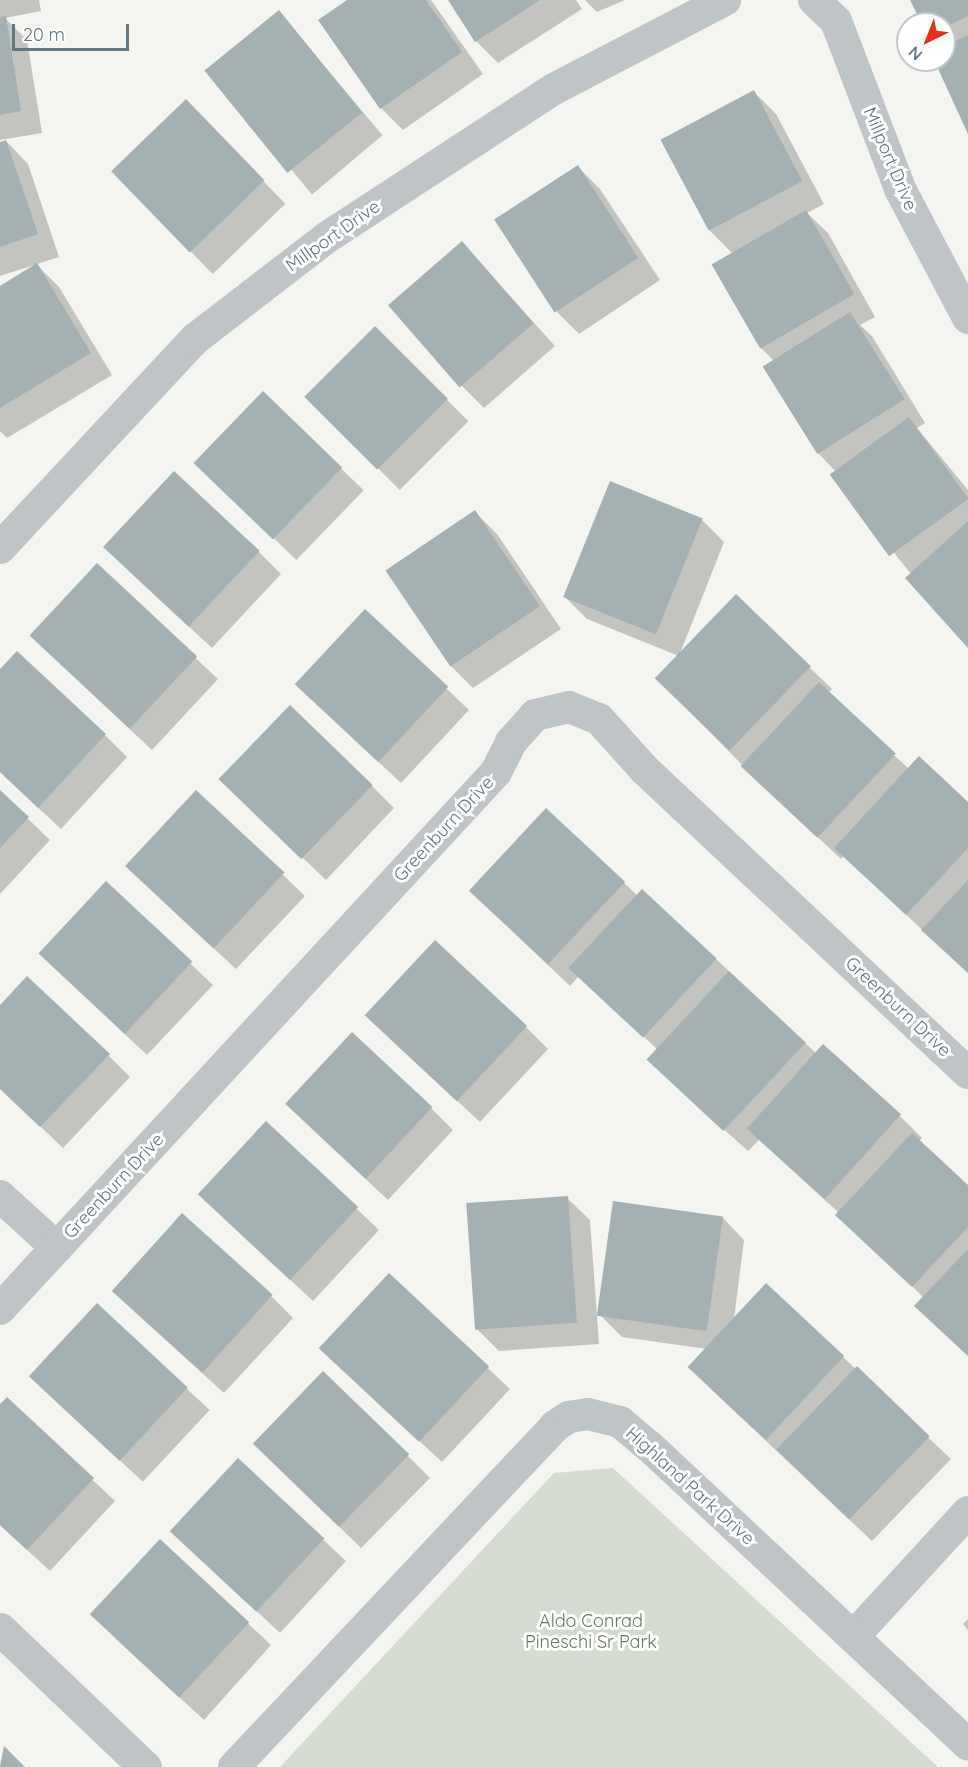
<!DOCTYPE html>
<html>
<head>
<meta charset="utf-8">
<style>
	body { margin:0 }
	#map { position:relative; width:968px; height:1767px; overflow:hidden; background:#f4f4f0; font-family:Quicksand,sans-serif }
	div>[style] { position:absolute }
	.green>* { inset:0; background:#d6dbd1 }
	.shadow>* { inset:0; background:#0003; transform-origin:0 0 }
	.building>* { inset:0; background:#a5b0b3; transform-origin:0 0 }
	.minor>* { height:32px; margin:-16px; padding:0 16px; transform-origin:16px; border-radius:16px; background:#bfc4c6 }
	.tertiary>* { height:33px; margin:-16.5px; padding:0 16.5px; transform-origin:16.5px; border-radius:16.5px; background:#bfc4c6 }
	span { translate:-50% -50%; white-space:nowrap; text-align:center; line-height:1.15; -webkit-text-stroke:6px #fff; paint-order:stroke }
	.street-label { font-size:18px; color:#627882 }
	.park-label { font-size:18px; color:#697961 }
	.north { position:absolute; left:896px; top:12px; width:60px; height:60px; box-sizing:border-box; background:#fff; border:2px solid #c0c9cd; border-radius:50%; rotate:223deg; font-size:16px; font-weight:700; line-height:24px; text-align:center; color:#627882 }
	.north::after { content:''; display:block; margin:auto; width:21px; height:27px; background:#e8301b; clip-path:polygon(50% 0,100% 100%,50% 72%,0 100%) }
	.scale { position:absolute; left:12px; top:24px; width:117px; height:27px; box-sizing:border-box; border:3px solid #627882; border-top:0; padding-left:8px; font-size:18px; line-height:21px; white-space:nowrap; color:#627882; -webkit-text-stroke:4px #fff; paint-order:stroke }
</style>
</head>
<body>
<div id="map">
	<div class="green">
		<i style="clip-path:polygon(613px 1468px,938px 1767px,280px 1767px,554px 1473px)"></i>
	</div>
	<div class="shadow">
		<i style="clip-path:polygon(0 0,39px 0,41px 11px,5px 18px,27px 40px,42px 133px,0 140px)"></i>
		<i style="clip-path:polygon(349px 0,431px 0,483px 74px,403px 130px,381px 108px)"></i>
		<i style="clip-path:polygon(450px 0,576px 0,582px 9px,498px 63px,476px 41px)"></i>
		<i style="clip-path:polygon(585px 0,625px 0,597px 12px)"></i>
		<i style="clip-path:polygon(912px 0,968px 0,968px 130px,936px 60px,944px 60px,944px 24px,924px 24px)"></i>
		<i style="left:279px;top:12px;width:161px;height:92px;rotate:50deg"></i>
		<i style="clip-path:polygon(754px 92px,776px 114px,824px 204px,807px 213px,828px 233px,875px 317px,860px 325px,872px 336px,925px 423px,917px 428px,968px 490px,968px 646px,834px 477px,838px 474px,818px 453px,774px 361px,760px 347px,713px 264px,732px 253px,710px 231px)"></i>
		<i style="left:186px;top:101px;width:143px;height:101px;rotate:46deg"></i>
		<i style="clip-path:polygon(6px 141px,28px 164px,59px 257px,0 276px,0 143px)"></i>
		<i style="clip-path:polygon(578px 167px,600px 189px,660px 280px,579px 334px,557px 312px)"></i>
		<i style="clip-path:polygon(462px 243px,555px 346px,484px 408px,462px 386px)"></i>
		<i style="clip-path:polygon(37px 265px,59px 287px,112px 375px,7px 438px,0 431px,0 287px)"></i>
		<i style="left:375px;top:328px;width:132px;height:97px;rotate:45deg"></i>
		<i style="left:263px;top:393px;width:140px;height:97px;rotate:44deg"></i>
		<i style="clip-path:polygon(475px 512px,497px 534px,561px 629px,473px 688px,451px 666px)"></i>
		<i style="clip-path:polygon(702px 520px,724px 542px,679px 656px,736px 596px,832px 689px,828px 693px,909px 769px,968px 804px,968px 973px,844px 856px,841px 859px,765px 788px,679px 701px,679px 656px,587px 619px,565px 597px)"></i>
		<i style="clip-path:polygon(259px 552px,281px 574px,212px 648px,127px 569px)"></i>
		<i style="clip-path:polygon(97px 566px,218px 679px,152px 750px,54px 658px)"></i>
		<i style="clip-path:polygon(365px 611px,469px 710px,401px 783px,319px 706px)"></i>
		<i style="clip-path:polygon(0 672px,105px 735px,127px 757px,61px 829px,0 772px)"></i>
		<i style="clip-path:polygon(372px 786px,394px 808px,326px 880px,243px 801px)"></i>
		<i style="clip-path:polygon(0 792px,50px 840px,0 894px)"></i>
		<i style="clip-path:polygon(196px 792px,305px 896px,236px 969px,149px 888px)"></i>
		<i style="clip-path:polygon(546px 810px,638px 896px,716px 959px,817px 1054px,900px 1116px,922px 1138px,919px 1141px,968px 1187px,968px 1356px,924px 1298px,839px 1213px,759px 1140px,748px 1151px,671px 1082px,658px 1050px,579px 976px,570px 986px,493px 913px)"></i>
		<i style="clip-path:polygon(106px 883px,213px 985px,147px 1055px,62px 975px)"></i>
		<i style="clip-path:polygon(0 1008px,108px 1055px,130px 1077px,63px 1148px,0 1088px)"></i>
		<i style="clip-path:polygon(526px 1027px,548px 1049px,480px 1122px,389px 1038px)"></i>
		<i style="clip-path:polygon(431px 1108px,453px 1130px,388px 1200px,309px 1126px)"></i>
		<i style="clip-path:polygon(266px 1123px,379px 1230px,313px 1301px,222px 1216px)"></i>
		<i style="clip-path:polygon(567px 1198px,590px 1220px,599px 1344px,499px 1351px,477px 1329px)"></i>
		<i style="clip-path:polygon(722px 1217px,744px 1240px,734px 1319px,843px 1357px,951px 1459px,872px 1541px,711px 1389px,707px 1349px,622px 1337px,600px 1315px)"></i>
		<i style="clip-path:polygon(389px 1275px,510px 1389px,442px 1462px,343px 1370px)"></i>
		<i style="clip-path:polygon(271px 1296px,293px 1318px,224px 1393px,135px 1312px)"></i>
		<i style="left:97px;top:1305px;width:154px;height:98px;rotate:43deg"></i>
		<i style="clip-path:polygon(7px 1399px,115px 1501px,50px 1571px,0 1525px,0 1407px)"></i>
		<i style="clip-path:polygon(408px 1456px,430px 1478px,361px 1548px,277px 1466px)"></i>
		<i style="clip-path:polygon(238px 1460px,346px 1561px,280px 1633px,194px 1553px)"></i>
		<i style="clip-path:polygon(160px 1541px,271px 1645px,204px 1720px,114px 1637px)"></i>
		<i style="clip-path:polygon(968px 1619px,968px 1630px,963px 1624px)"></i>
		<i style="clip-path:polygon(4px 1748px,23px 1767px,0 1767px)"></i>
	</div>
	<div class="building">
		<i style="clip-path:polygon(347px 0,426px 0,462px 52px,380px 109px,318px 20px)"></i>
		<i style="clip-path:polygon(448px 0,540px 0,475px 42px)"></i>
		<i style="clip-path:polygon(910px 0,968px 0,968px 16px,944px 28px,944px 24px,922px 24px)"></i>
		<i style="left:279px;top:10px;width:132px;height:96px;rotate:51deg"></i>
		<i style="clip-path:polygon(6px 16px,21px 111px,0 115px,0 17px)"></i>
		<i style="clip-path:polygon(968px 35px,968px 134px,934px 60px,944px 60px,944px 46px)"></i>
		<i style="left:754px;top:90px;width:103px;height:106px;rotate:62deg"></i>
		<i style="left:186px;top:99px;width:113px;height:104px;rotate:46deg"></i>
		<i style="clip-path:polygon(6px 140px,38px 234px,0 247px,0 142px)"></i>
		<i style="left:578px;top:165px;width:111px;height:100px;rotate:57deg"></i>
		<i style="left:806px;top:210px;width:97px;height:109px;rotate:60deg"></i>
		<i style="left:462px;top:241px;width:109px;height:98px;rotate:49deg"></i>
		<i style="clip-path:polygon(37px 263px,91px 353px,0 408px,0 286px)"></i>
		<i style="left:850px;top:312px;width:103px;height:103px;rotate:58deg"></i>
		<i style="left:375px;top:326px;width:103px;height:100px;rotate:45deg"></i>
		<i style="left:263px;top:391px;width:110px;height:100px;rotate:44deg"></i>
		<i style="left:909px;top:417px;width:101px;height:98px;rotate:54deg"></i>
		<i style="left:174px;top:471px;width:117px;height:104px;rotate:43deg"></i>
		<i style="left:610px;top:481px;width:100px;height:125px;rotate:22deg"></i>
		<i style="left:475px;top:510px;width:116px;height:108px;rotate:56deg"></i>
		<i style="clip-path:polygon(968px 521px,968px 648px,905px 578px)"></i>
		<i style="left:97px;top:563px;width:137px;height:99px;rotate:43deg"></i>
		<i style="left:736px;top:594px;width:104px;height:117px;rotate:44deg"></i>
		<i style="left:365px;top:609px;width:114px;height:103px;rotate:43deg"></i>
		<i style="clip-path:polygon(17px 651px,106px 734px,38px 808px,0 772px,0 669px)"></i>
		<i style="left:819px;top:682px;width:105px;height:115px;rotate:43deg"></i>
		<i style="left:290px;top:705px;width:115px;height:103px;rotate:44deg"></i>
		<i style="clip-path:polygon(919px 756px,968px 802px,968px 848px,906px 915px,834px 848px)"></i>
		<i style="clip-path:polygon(0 790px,29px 817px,0 848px)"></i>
		<i style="left:196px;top:790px;width:121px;height:104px;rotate:43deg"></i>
		<i style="left:546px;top:808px;width:108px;height:113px;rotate:43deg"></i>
		<i style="clip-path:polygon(968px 880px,968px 973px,921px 930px)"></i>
		<i style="left:106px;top:881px;width:118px;height:99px;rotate:43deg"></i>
		<i style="left:642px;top:889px;width:102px;height:108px;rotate:43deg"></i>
		<i style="left:435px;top:940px;width:126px;height:103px;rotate:43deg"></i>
		<i style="left:729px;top:971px;width:105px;height:121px;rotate:43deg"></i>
		<i style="clip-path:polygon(27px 976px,110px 1054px,40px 1127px,0 1089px,0 1005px)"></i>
		<i style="left:352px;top:1032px;width:110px;height:98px;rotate:43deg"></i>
		<i style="left:823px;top:1044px;width:105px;height:114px;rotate:42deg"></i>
		<i style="left:266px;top:1121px;width:126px;height:100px;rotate:43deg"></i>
		<i style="clip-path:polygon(912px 1133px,968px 1185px,968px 1227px,912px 1287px,835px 1215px)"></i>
		<i style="left:568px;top:1196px;width:127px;height:102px;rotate:86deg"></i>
		<i style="left:613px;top:1201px;width:111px;height:116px;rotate:8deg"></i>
		<i style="left:182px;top:1213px;width:122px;height:105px;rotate:42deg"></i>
		<i style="clip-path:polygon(968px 1249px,968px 1356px,914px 1306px)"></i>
		<i style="left:389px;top:1273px;width:137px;height:103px;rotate:43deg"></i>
		<i style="left:766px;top:1283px;width:107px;height:115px;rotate:43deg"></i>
		<i style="left:97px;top:1303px;width:124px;height:100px;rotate:43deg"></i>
		<i style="left:857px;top:1366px;width:101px;height:116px;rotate:44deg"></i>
		<i style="left:323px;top:1371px;width:120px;height:101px;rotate:44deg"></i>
		<i style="clip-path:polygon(7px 1397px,94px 1478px,27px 1550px,0 1525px,0 1404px)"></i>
		<i style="left:238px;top:1458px;width:118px;height:100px;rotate:43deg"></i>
		<i style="left:160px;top:1539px;width:122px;height:103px;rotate:43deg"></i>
		<i style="clip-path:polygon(4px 1746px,25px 1767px,0 1767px)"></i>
	</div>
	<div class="minor">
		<i style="left:814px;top:0;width:30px;rotate:44deg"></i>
		<i style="left:836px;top:21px;width:180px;rotate:69.1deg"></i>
		<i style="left:900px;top:189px;width:146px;rotate:62.2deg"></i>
		<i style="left:0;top:548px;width:286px;rotate:-47deg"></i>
		<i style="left:195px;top:339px;width:165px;rotate:-37.6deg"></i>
		<i style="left:326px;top:238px;width:272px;rotate:-33.2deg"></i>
		<i style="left:554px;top:89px;width:193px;rotate:-27.5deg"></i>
		<i style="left:0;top:1196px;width:77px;rotate:42.4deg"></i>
		<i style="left:0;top:1309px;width:731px;rotate:-47.27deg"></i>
		<i style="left:496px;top:772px;width:34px;rotate:-63deg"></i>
		<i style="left:511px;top:742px;width:36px;rotate:-48deg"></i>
		<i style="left:535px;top:715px;width:35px;rotate:-13deg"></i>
		<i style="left:569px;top:707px;width:32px;rotate:22deg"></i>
		<i style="left:599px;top:719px;width:67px;rotate:48deg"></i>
		<i style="left:644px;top:769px;width:444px;rotate:43.2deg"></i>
		<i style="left:853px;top:1637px;width:170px;rotate:-47.4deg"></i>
		<i style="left:234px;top:1767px;width:468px;rotate:-46.7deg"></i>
		<i style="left:555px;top:1426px;width:17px;rotate:-33deg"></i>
		<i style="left:569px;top:1417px;width:19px;rotate:-9deg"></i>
		<i style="left:588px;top:1414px;width:33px;rotate:14deg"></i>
		<i style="left:620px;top:1422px;width:38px;rotate:40deg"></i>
		<i style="left:649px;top:1446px;width:437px;rotate:43.1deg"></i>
	</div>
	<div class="tertiary">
		<i style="left:0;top:1629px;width:200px;rotate:43.6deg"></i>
	</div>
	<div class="street-label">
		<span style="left:890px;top:159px;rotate:67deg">Millport Drive</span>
		<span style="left:333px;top:236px;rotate:-35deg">Millport Drive</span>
		<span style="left:444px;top:829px;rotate:-47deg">Greenburn Drive</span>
		<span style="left:898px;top:1007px;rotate:43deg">Greenburn Drive</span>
		<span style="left:114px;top:1186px;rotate:-47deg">Greenburn Drive</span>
		<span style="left:690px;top:1486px;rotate:42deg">Highland Park Drive</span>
	</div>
	<div class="park-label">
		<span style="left:591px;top:1632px">Aldo Conrad<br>Pineschi Sr Park</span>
	</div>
	<div class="north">N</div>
	<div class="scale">20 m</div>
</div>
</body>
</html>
